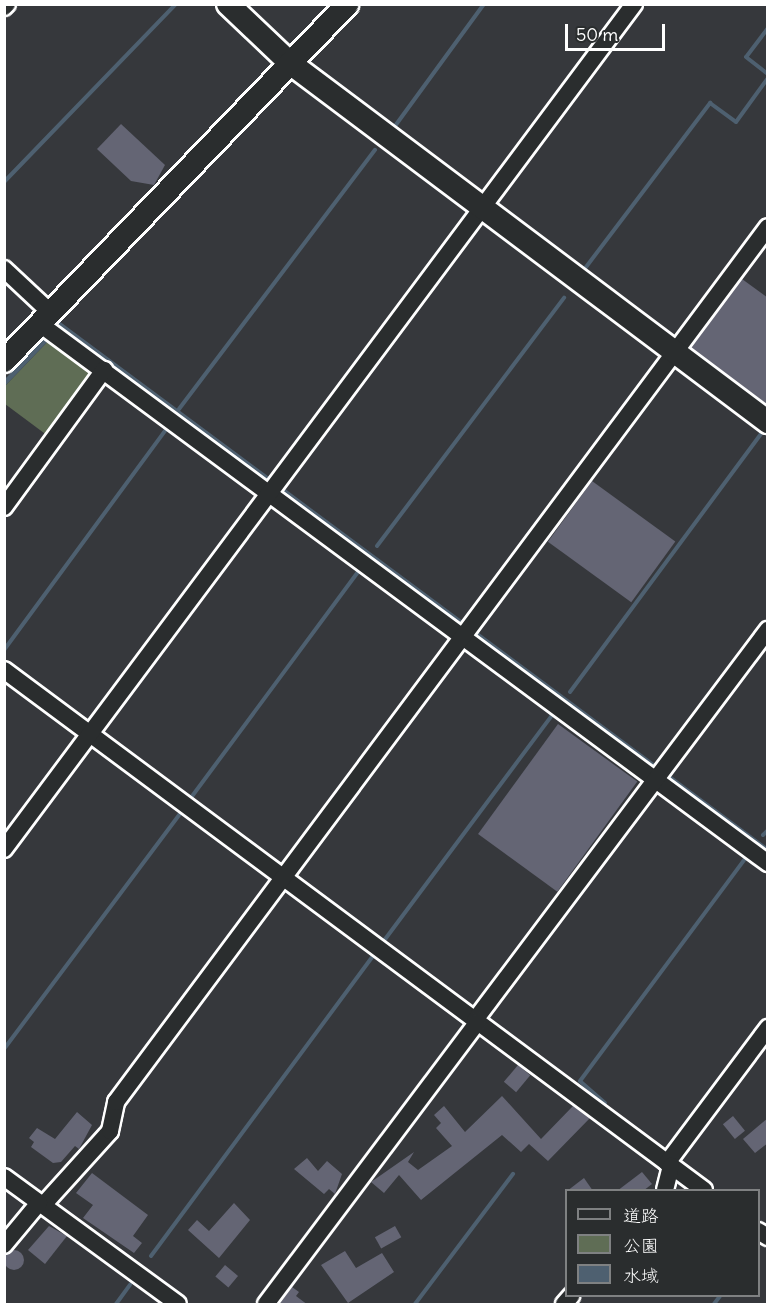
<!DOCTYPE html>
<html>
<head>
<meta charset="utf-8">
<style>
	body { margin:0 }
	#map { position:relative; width:772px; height:1309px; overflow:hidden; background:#36383c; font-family:Delius,"Klee One",sans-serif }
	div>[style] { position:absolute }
	.green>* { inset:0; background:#5f6d55 }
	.water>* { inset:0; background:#4e6070 }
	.stream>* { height:4px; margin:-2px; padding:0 2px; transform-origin:2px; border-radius:2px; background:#4e6070 }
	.building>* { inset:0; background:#646574; transform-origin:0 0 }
	.round { border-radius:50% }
	.roads { filter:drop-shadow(2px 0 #fff) drop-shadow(-2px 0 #fff) drop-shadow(0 2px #fff) drop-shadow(0 -2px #fff) }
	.street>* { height:16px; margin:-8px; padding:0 8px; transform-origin:8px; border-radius:8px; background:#2a2d2e }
	.secondary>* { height:22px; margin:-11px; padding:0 11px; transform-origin:11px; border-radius:11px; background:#2a2d2e }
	span { translate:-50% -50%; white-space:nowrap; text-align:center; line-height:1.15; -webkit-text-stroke:4.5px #2a2d2e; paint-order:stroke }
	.frame { position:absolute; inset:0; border:6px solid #fff; pointer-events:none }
	.legend { position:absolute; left:565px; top:1189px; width:195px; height:108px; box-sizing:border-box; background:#2a2d2e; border:2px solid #7f8182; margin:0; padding:8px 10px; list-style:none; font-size:18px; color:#fff }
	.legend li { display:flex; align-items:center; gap:12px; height:30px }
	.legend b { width:30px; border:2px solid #7f8182 }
	.scale { position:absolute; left:565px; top:24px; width:100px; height:27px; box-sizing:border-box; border:3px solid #fff; border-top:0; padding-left:8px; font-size:18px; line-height:21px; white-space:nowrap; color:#fff; -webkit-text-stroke:4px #2a2d2e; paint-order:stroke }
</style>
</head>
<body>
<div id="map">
	<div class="green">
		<i style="clip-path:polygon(51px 338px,98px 370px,48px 436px,5px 404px,5px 386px)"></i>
	</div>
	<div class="water">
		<i style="clip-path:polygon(59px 321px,767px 847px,767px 856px,54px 325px)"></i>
		<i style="clip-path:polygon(45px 337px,51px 338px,5px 386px,5px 379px)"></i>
	</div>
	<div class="stream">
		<i style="left:768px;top:28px;width:36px;rotate:127deg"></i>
		<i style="left:746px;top:57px;width:28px;rotate:38deg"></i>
		<i style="left:395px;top:126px;width:151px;rotate:-53.9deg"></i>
		<i style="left:4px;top:182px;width:248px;rotate:-46deg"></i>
		<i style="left:583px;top:271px;width:211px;rotate:-52.9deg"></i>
		<i style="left:710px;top:103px;width:32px;rotate:36deg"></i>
		<i style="left:736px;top:122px;width:54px;rotate:-54deg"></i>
		<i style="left:179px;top:409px;width:325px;rotate:-52.9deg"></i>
		<i style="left:377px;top:546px;width:311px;rotate:-53deg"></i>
		<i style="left:4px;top:650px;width:280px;rotate:-53.7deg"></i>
		<i style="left:570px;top:692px;width:320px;rotate:-53.5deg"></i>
		<i style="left:190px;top:799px;width:287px;rotate:-53.5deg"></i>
		<i style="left:763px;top:835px;width:7px;rotate:-45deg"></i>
		<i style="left:383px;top:942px;width:288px;rotate:-53.3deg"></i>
		<i style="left:4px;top:1049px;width:297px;rotate:-53.2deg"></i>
		<i style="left:605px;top:1103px;width:33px;rotate:-139deg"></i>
		<i style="left:580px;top:1081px;width:282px;rotate:-53.4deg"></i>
		<i style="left:151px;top:1256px;width:375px;rotate:-53.5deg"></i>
		<i style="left:116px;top:1304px;width:24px;rotate:-54deg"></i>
		<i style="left:415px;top:1304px;width:163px;rotate:-53deg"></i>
		<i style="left:714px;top:1304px;width:10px;rotate:-53deg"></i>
	</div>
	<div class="building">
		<i style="clip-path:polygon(121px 124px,165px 165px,154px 185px,131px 181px,97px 149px)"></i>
		<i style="clip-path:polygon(742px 279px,768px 298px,768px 405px,691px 348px)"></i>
		<i style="left:592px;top:481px;width:103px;height:75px;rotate:36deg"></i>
		<i style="left:558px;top:724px;width:98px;height:136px;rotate:36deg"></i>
		<i style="left:518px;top:1065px;width:16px;height:22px;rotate:40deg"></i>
		<i style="clip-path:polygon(502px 1096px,541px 1139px,573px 1106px,590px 1118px,548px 1161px,529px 1144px,521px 1152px,502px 1135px,421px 1200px,399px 1175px,384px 1193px,371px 1182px,414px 1152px,408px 1162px,418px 1170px,452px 1146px,436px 1128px,441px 1123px,434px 1115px,444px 1106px,465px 1132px)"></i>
		<i style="clip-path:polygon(77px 1112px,92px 1125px,79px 1149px,75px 1146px,61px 1162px,53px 1163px,31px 1147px,34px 1142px,29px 1138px,37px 1128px,55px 1139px)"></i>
		<i style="left:733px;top:1116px;width:19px;height:13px;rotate:51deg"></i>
		<i style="clip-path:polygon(768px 1118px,768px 1143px,755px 1153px,743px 1139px)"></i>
		<i style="clip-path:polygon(307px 1158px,318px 1171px,327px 1161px,342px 1174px,335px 1194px,329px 1189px,324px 1194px,294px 1169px)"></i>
		<i style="clip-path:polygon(642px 1172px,652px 1184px,643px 1191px,617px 1191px)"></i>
		<i style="clip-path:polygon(92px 1173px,148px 1215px,133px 1236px,142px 1243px,134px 1253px,83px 1218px,93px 1205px,76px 1193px)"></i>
		<i style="clip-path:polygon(584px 1178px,593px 1191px,567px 1191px)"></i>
		<i style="clip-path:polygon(234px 1203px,250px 1220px,219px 1258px,188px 1230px,197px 1220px,209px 1231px)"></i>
		<i style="clip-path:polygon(49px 1226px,67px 1236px,45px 1264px,28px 1250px)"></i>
		<i style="left:395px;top:1226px;width:13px;height:23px;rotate:61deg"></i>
		<i class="round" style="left:4px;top:1250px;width:20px;height:20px"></i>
		<i style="clip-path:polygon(345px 1251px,356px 1268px,382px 1253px,394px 1272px,348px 1303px,321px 1265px)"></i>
		<i style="left:225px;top:1265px;width:17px;height:15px;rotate:40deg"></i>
		<i style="clip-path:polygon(292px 1287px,299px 1292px,296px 1296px,308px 1305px,279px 1305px)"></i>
	</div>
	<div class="roads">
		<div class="street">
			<i style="left:4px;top:7px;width:4px;rotate:-45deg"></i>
			<i style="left:4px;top:269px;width:64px;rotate:43.1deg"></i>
			<i style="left:40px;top:324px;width:906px;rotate:36.52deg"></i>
			<i style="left:4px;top:507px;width:170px;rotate:-53.9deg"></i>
			<i style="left:4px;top:670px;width:872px;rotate:36.61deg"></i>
			<i style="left:4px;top:849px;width:1054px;rotate:-53.29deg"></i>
			<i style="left:475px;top:1020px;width:488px;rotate:-53.1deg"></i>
			<i style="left:667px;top:1163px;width:169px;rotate:-53.2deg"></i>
			<i style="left:4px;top:1177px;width:215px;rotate:36.1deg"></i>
			<i style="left:665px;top:1190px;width:25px;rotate:-76deg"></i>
			<i style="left:45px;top:1203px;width:97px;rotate:-47.9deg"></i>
			<i style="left:110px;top:1131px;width:30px;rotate:-78deg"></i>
			<i style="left:116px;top:1102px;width:1091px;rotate:-53.31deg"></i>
			<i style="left:758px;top:1231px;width:12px;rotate:31deg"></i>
			<i style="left:4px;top:1245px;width:55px;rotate:-50.2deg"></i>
			<i style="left:266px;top:1304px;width:353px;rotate:-53.1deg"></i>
			<i style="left:564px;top:1304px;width:11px;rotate:-49deg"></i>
		</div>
		<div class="secondary">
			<i style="left:228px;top:4px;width:86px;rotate:43.6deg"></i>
			<i style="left:290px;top:63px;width:598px;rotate:36.91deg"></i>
			<i style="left:4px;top:361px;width:495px;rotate:-46.1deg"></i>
		</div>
	</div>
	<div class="frame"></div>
	<ul class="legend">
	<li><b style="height:8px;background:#2a2d2e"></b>道路</li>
	<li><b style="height:16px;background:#5f6d55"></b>公園</li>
	<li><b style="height:16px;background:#4e6070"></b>水域</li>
	</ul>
	<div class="scale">50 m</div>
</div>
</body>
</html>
